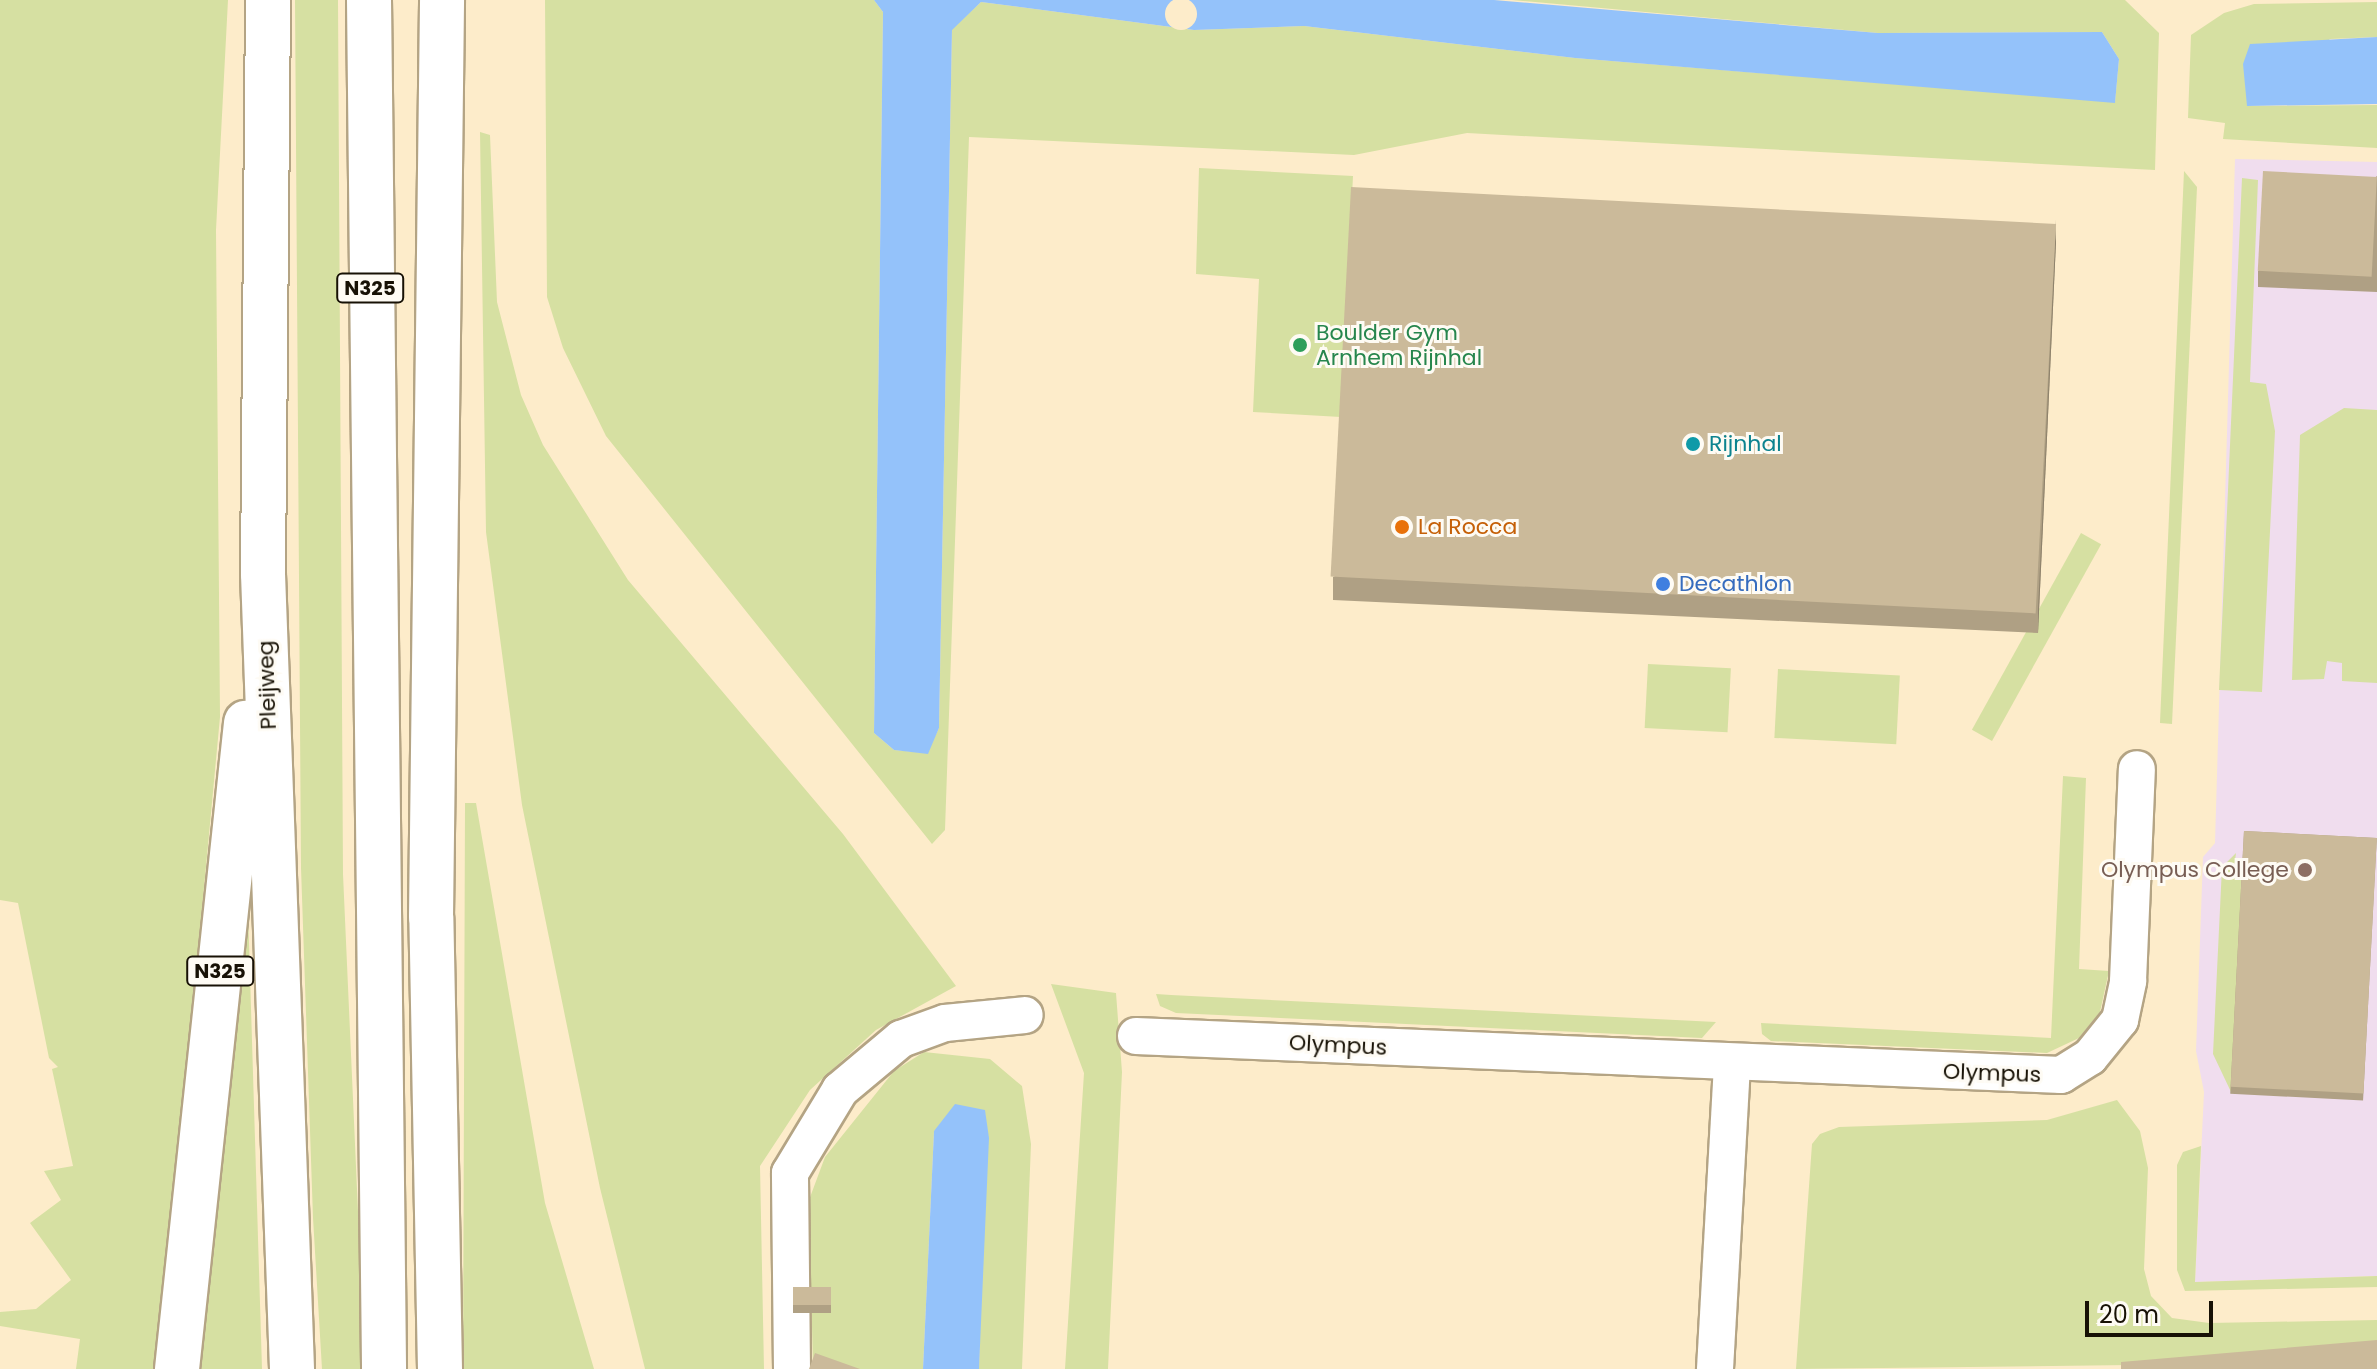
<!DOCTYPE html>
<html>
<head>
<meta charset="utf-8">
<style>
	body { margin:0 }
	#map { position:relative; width:2377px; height:1369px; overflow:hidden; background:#fdecca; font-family:Poppins,sans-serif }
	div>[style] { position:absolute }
	.education>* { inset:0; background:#f0ddee }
	.green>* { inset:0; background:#d6e0a2; transform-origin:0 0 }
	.water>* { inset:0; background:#94c2fa }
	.pier>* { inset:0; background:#fdecca }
	.round { border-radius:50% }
	.roads { filter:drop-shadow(2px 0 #b4a484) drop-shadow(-2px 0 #b4a484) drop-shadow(0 2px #b4a484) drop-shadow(0 -2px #b4a484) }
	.street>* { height:36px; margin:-18px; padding:0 18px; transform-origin:18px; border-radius:18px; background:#fff }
	.primary>* { height:44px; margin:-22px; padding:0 22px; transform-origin:22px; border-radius:22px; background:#fff }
	.highway>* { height:44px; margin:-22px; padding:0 22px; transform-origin:22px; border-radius:22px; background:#fff }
	.wall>* { inset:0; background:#afa084; transform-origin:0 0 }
	.shaded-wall>* { inset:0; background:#8e826c }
	.building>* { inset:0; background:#cbba9a; transform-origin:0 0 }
	.dots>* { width:22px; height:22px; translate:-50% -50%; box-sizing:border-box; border:4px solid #fefbf4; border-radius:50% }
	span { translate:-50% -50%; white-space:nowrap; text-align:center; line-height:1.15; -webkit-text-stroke:6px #fefbf4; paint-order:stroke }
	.shield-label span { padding:2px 6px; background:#fefbf4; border:2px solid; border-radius:6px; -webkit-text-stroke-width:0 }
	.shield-label { font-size:20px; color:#171105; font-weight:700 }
	.leisure-label { font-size:22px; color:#27864d }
	.left { translate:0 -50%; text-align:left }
	.culture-label { font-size:22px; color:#0d838f }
	.food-label { font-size:22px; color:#c56008 }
	.shop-label { font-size:22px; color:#366cbe }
	.street-label { font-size:22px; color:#171105 }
	.education-label { font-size:22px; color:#785e54 }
	.right { translate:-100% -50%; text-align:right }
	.scale { position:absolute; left:2085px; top:1301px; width:128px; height:36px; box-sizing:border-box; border:4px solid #171105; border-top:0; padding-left:10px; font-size:24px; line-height:28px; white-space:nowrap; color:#171105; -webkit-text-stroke:6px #fefbf4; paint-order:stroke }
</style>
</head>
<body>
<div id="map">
	<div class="education">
		<i style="clip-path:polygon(2235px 159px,2377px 162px,2377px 1276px,2195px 1282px,2204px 1092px,2196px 1051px,2203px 857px,2215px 843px)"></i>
	</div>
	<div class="green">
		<i style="clip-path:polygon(0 0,228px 0,216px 230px,220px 717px,159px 1369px,76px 1369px,80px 1339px,0 1326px,0 1312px,36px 1309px,71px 1280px,30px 1223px,61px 1200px,44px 1171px,73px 1166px,52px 1069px,58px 1067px,49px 1058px,18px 903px,0 900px)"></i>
		<i style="clip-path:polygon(295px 0,338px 0,343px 874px,365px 1369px,322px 1369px,313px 1218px,301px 868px)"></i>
		<i style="clip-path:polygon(545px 0,874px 0,883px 12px,874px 733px,894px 750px,927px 753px,939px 728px,952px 29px,981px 2px,1194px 30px,1304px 26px,1575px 58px,2115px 102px,2119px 59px,2102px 32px,1878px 33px,1512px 0,2125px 0,2159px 33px,2155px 170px,1467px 133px,1354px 155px,969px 137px,945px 830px,932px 844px,606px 436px,563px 348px,547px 297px)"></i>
		<i style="clip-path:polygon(2377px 2px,2377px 37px,2330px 39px,2248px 106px,2377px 105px,2377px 148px,2223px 139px,2225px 123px,2188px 118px,2191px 35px,2224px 13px,2254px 4px)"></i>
		<i style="clip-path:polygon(480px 132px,490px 135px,497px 302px,521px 395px,543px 445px,628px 580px,843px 834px,956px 986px,876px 1030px,810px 1090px,760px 1166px,764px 1369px,645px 1369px,600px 1188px,522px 805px,486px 532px)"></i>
		<i style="clip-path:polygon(1199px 168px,1353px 176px,1341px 417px,1253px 412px,1259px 279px,1196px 274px)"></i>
		<i style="clip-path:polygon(2184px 171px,2197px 187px,2172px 724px,2160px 723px)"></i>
		<i style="clip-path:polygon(2242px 178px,2258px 180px,2250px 382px,2266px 384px,2275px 431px,2262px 692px,2219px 690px)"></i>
		<i style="clip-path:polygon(2344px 408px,2377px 410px,2377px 683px,2342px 681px,2342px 663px,2327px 661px,2324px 679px,2292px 680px,2300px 435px)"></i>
		<i style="left:2081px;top:533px;width:23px;height:225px;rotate:29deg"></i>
		<i style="left:1648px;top:664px;width:83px;height:64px;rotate:3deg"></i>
		<i style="left:1778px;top:669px;width:122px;height:69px;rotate:3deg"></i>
		<i style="clip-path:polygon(2063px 776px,2086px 778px,2079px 969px,2109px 971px,2100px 1012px,2079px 1038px,2047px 1053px,1771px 1041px,1762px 1034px,1761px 1023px,2051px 1038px)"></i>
		<i style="clip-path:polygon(465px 803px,476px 803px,545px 1203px,594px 1369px,463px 1369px)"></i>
		<i style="clip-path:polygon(2236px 853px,2233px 877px,2242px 878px,2232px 1094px,2213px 1054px,2222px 867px)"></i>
		<i style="clip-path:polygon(247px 877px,262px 1369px,188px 1369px)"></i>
		<i style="clip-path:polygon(1051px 984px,1116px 993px,1122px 1072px,1108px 1369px,1065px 1369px,1084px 1073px)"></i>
		<i style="clip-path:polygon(1156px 994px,1171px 995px,1716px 1022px,1702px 1038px,1176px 1013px,1160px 1006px)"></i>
		<i style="clip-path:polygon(924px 1052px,990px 1059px,1022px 1086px,1031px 1144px,1022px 1369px,979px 1369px,985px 1110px,934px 1131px,923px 1369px,813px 1369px,809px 1200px,825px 1157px,894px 1071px)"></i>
		<i style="clip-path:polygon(2117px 1100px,2140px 1131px,2148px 1168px,2144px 1269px,2151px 1296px,2172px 1318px,2209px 1323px,2377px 1320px,2377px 1362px,1796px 1369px,1812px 1144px,1820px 1134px,1839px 1127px,2047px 1120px)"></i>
		<i style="clip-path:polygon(2201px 1146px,2195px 1282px,2377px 1276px,2377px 1287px,2185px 1291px,2177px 1270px,2177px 1165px,2183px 1152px)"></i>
	</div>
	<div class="water">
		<i style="clip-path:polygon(874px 0,1494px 0,1878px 33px,2102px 32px,2119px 59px,2115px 103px,1575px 58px,1304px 26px,1194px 30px,981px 2px,952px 30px,939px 728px,928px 754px,894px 750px,874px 733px,883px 12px)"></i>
		<i style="clip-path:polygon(2377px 37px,2377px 104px,2247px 106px,2243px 64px,2250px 44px)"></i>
		<i style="clip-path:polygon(955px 1104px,985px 1110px,989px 1138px,979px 1369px,923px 1369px,934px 1131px)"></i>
	</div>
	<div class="pier">
		<i class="round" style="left:1165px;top:-2px;width:32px;height:32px"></i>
	</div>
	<div class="roads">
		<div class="street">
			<i style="left:1136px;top:1036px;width:926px;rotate:2.41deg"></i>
			<i style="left:2061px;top:1075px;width:34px;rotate:-32deg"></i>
			<i style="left:2090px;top:1057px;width:48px;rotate:-51deg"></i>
			<i style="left:2120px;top:1020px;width:40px;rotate:-78deg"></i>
			<i style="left:2128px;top:981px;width:212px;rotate:-87.6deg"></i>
			<i style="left:792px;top:1369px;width:196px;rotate:-90.6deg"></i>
			<i style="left:790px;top:1173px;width:97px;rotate:-58.9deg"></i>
			<i style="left:840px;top:1090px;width:80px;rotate:-39.9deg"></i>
			<i style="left:901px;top:1039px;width:47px;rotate:-20deg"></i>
			<i style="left:945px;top:1023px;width:80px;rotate:-5.7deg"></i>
			<i style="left:1715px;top:1369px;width:305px;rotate:-86.8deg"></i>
		</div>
		<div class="primary">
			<i style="left:440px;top:1369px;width:452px;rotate:-91.1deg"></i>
			<i style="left:431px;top:917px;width:917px;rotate:-89.31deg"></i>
		</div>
		<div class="highway">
			<i style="left:268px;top:0;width:574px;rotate:90.5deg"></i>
			<i style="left:263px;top:574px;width:796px;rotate:87.91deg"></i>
			<i style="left:369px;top:0;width:1369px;rotate:89.37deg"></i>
			<i style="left:177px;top:1369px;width:650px;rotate:-83.9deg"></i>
		</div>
	</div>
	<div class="wall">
		<i style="clip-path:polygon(2377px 176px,2377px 292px,2258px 287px,2258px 271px)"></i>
		<i style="clip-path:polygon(2056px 242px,2038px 633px,1333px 600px,1333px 577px)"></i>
		<i style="left:2244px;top:831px;width:133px;height:263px;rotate:3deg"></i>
		<i style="left:831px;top:1287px;width:26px;height:38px;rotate:90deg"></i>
	</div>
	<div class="shaded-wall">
		<i style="clip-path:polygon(2056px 220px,2056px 242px,2038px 633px,2038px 610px)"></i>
	</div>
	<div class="building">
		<i style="left:2263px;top:171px;width:114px;height:100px;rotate:3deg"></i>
		<i style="left:1351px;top:187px;width:706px;height:390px;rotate:3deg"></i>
		<i style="left:2244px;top:831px;width:133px;height:256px;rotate:3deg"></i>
		<i style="left:831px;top:1287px;width:18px;height:38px;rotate:90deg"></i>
		<i style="clip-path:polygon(2377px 1340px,2377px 1369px,2121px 1369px,2121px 1362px)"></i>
		<i style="clip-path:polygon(815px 1353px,860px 1369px,809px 1369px)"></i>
	</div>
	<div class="dots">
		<i style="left:1300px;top:345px;background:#2e9e5b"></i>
		<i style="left:1693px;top:444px;background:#0f9aa8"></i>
		<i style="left:1402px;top:527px;background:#e8710a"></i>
		<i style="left:1663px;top:584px;background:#3f7fe0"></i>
		<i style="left:2305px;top:870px;background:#8d6e63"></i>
	</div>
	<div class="shield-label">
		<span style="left:370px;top:288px">N325</span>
		<span style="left:220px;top:971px">N325</span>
	</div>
	<div class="leisure-label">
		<span class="left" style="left:1316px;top:345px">Boulder Gym<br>Arnhem Rijnhal</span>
	</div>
	<div class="culture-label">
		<span class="left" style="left:1709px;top:444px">Rijnhal</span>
	</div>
	<div class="food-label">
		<span class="left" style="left:1418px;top:527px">La Rocca</span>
	</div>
	<div class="shop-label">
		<span class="left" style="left:1679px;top:584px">Decathlon</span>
	</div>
	<div class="street-label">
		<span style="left:267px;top:685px;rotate:-92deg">Pleijweg</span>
		<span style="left:1338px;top:1045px;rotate:3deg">Olympus</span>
		<span style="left:1992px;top:1073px;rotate:2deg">Olympus</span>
	</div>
	<div class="education-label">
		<span class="right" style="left:2289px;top:870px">Olympus College</span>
	</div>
	<div class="scale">20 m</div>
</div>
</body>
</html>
